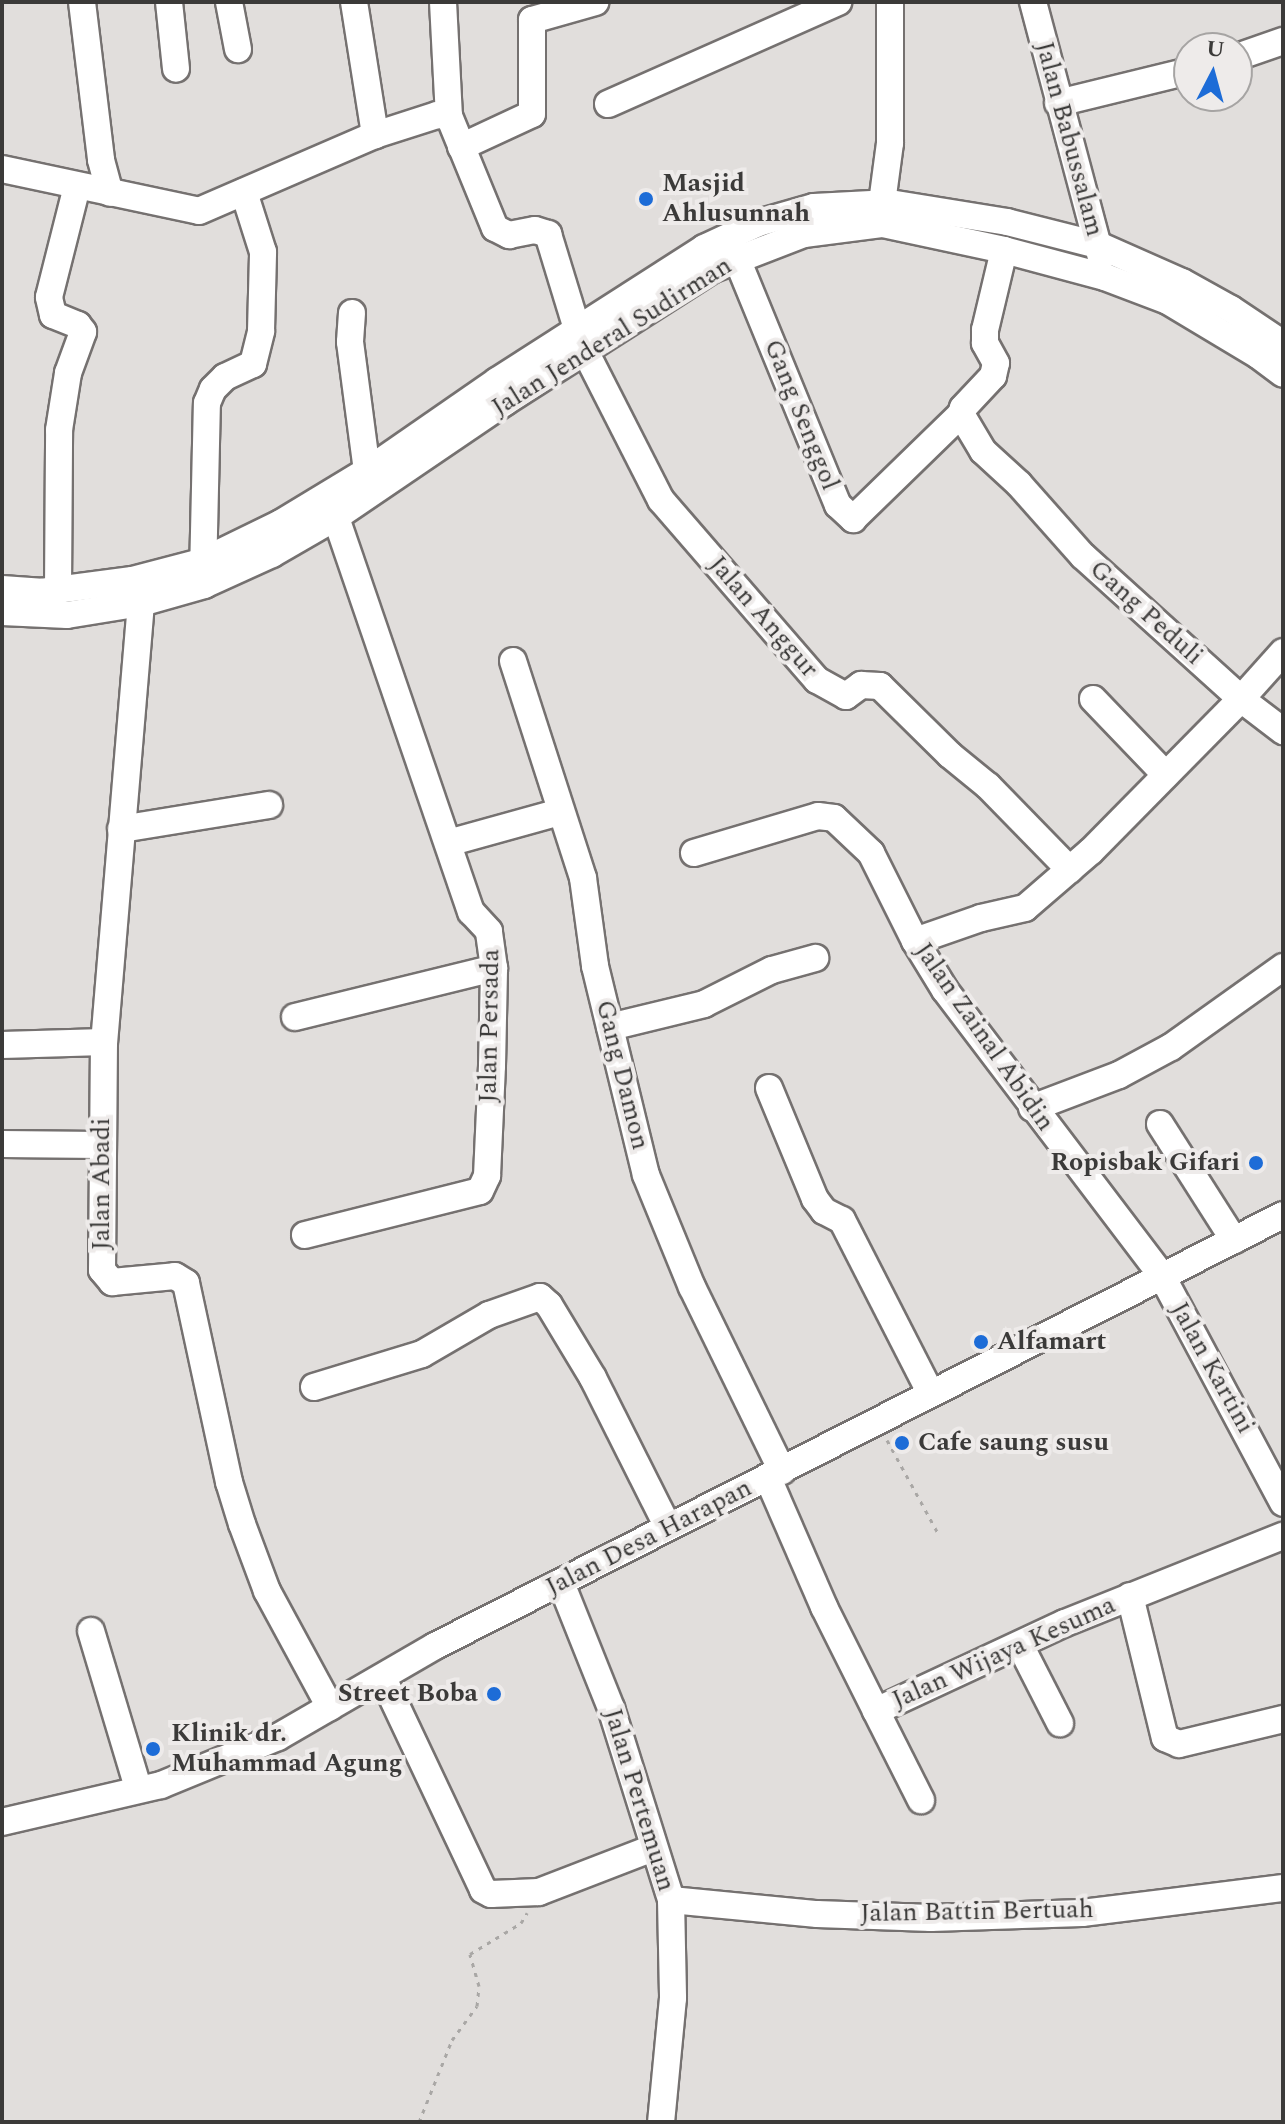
<!DOCTYPE html>
<html>
<head>
<meta charset="utf-8">
<style>
	body { margin:0 }
	#map { position:relative; width:1285px; height:2124px; overflow:hidden; background:#e1dedc; font-family:Spectral,serif }
	div>[style] { position:absolute }
	.path>* { height:3px; margin-top:-1.5px; transform-origin:0; background:repeating-linear-gradient(90deg,#a9a7a5 0 4px,transparent 0 10px) }
	.roads { filter:drop-shadow(2px 0 #757170) drop-shadow(-2px 0 #757170) drop-shadow(0 2px #757170) drop-shadow(0 -2px #757170) }
	.minor>* { height:26px; margin:-13px; padding:0 13px; transform-origin:13px; border-radius:13px; background:#fff }
	.dots>* { width:22px; height:22px; translate:-50% -50%; box-sizing:border-box; border:4px solid #eeebea; border-radius:50% }
	span { translate:-50% -50%; white-space:nowrap; text-align:center; line-height:1.15; -webkit-text-stroke:8px #eeebea; paint-order:stroke }
	.street-label { font-size:26px; color:#3b3a39 }
	.poi-label { font-size:26px; color:#3b3a39; font-weight:700 }
	.left { translate:0 -50%; text-align:left }
	.right { translate:-100% -50%; text-align:right }
	.frame { position:absolute; inset:0; border:4px solid #3b3a39; pointer-events:none }
	.north { position:absolute; left:1173px; top:32px; width:80px; height:80px; box-sizing:border-box; background:#eeebea; border:2px solid #a6a4a3; border-radius:50%; rotate:6deg; font-size:22px; font-weight:700; line-height:32px; text-align:center; color:#3b3a39 }
	.north::after { content:''; display:block; margin:auto; width:28px; height:36px; background:#1d6cd7; clip-path:polygon(50% 0,100% 100%,50% 72%,0 100%) }
</style>
</head>
<body>
<div id="map">
	<div class="path">
		<i style="left:887px;top:1440px;width:108px;rotate:61.3deg"></i>
		<i style="left:419px;top:2122px;width:88px;rotate:-68.1deg"></i>
		<i style="left:452px;top:2040px;width:42px;rotate:-53.7deg"></i>
		<i style="left:477px;top:2006px;width:20px;rotate:-84deg"></i>
		<i style="left:479px;top:1986px;width:33px;rotate:-106deg"></i>
		<i style="left:470px;top:1954px;width:60px;rotate:-31.3deg"></i>
		<i style="left:521px;top:1923px;width:12px;rotate:-59deg"></i>
	</div>
	<div class="roads">
		<div class="minor">
			<i style="left:82px;top:2px;width:159px;rotate:83.1deg"></i>
			<i style="left:101px;top:160px;width:34px;rotate:75deg"></i>
			<i style="left:169px;top:2px;width:67px;rotate:84deg"></i>
			<i style="left:229px;top:2px;width:48px;rotate:79.2deg"></i>
			<i style="left:354px;top:2px;width:135px;rotate:81deg"></i>
			<i style="left:443px;top:2px;width:114px;rotate:87deg"></i>
			<i style="left:1033px;top:2px;width:264px;rotate:75.1deg"></i>
			<i style="left:1237px;top:57px;width:49px;rotate:-19.2deg"></i>
			<i style="left:1058px;top:103px;width:135px;rotate:-13.7deg"></i>
			<i style="left:608px;top:104px;width:252px;rotate:-23.9deg"></i>
			<i style="left:461px;top:147px;width:78px;rotate:-24.9deg"></i>
			<i style="left:532px;top:114px;width:94px;rotate:-90deg"></i>
			<i style="left:532px;top:20px;width:66px;rotate:-15.9deg"></i>
			<i style="left:2px;top:169px;width:201px;rotate:12deg"></i>
			<i style="left:199px;top:211px;width:192px;rotate:-23.4deg"></i>
			<i style="left:375px;top:135px;width:65px;rotate:-17.9deg"></i>
			<i style="left:437px;top:115px;width:12px;rotate:5deg"></i>
			<i style="left:449px;top:116px;width:121px;rotate:67.7deg"></i>
			<i style="left:495px;top:228px;width:16px;rotate:27deg"></i>
			<i style="left:509px;top:235px;width:26px;rotate:-11deg"></i>
			<i style="left:535px;top:230px;width:14px;rotate:17deg"></i>
			<i style="left:548px;top:234px;width:99px;rotate:73deg"></i>
			<i style="left:882px;top:203px;width:61px;rotate:-82.4deg"></i>
			<i style="left:890px;top:143px;width:141px;rotate:-90deg"></i>
			<i style="left:737px;top:259px;width:266px;rotate:67.7deg"></i>
			<i style="left:838px;top:505px;width:21px;rotate:43deg"></i>
			<i style="left:853px;top:519px;width:151px;rotate:-44.2deg"></i>
			<i style="left:961px;top:414px;width:6px;rotate:-72deg"></i>
			<i style="left:963px;top:408px;width:44px;rotate:-46.8deg"></i>
			<i style="left:993px;top:376px;width:13px;rotate:-77deg"></i>
			<i style="left:996px;top:363px;width:23px;rotate:-119deg"></i>
			<i style="left:985px;top:343px;width:13px;rotate:-90deg"></i>
			<i style="left:985px;top:330px;width:82px;rotate:-76.6deg"></i>
			<i style="left:352px;top:313px;width:29px;rotate:94deg"></i>
			<i style="left:350px;top:342px;width:130px;rotate:82.5deg"></i>
			<i style="left:585px;top:351px;width:167px;rotate:63deg"></i>
			<i style="left:661px;top:500px;width:238px;rotate:49.1deg"></i>
			<i style="left:817px;top:680px;width:33px;rotate:29deg"></i>
			<i style="left:846px;top:696px;width:19px;rotate:-36deg"></i>
			<i style="left:861px;top:685px;width:19px;rotate:3deg"></i>
			<i style="left:880px;top:686px;width:98px;rotate:44.6deg"></i>
			<i style="left:950px;top:755px;width:49px;rotate:39.2deg"></i>
			<i style="left:988px;top:786px;width:117px;rotate:45.7deg"></i>
			<i style="left:961px;top:414px;width:43px;rotate:59.3deg"></i>
			<i style="left:983px;top:451px;width:49px;rotate:42.5deg"></i>
			<i style="left:1019px;top:484px;width:96px;rotate:48.4deg"></i>
			<i style="left:1083px;top:556px;width:213px;rotate:42.1deg"></i>
			<i style="left:1241px;top:699px;width:53px;rotate:37.3deg"></i>
			<i style="left:203px;top:576px;width:173px;rotate:-88.7deg"></i>
			<i style="left:207px;top:403px;width:15px;rotate:-67deg"></i>
			<i style="left:213px;top:389px;width:17px;rotate:-45deg"></i>
			<i style="left:225px;top:377px;width:31px;rotate:-25deg"></i>
			<i style="left:253px;top:364px;width:34px;rotate:-76deg"></i>
			<i style="left:261px;top:331px;width:79px;rotate:-88.5deg"></i>
			<i style="left:263px;top:252px;width:63px;rotate:-107.6deg"></i>
			<i style="left:2px;top:589px;width:39px;rotate:4deg"></i>
			<i style="left:41px;top:592px;width:92px;rotate:-7.5deg"></i>
			<i style="left:132px;top:580px;width:71px;rotate:-14.6deg"></i>
			<i style="left:201px;top:562px;width:89px;rotate:-26deg"></i>
			<i style="left:281px;top:523px;width:100px;rotate:-31.2deg"></i>
			<i style="left:367px;top:471px;width:158px;rotate:-34.7deg"></i>
			<i style="left:497px;top:381px;width:246px;rotate:-32.7deg"></i>
			<i style="left:704px;top:248px;width:60px;rotate:-24.8deg"></i>
			<i style="left:758px;top:223px;width:58px;rotate:-15.9deg"></i>
			<i style="left:814px;top:207px;width:76px;rotate:-3deg"></i>
			<i style="left:890px;top:203px;width:119px;rotate:9.2deg"></i>
			<i style="left:1007px;top:222px;width:94px;rotate:14.2deg"></i>
			<i style="left:1098px;top:245px;width:92px;rotate:23.8deg"></i>
			<i style="left:1182px;top:282px;width:56px;rotate:28.9deg"></i>
			<i style="left:1231px;top:309px;width:63px;rotate:33.9deg"></i>
			<i style="left:58px;top:589px;width:159px;rotate:-89.6deg"></i>
			<i style="left:59px;top:430px;width:58px;rotate:-81deg"></i>
			<i style="left:68px;top:373px;width:44px;rotate:-69.9deg"></i>
			<i style="left:83px;top:332px;width:9px;rotate:-126deg"></i>
			<i style="left:78px;top:325px;width:27px;rotate:-158deg"></i>
			<i style="left:53px;top:315px;width:18px;rotate:-103deg"></i>
			<i style="left:49px;top:297px;width:114px;rotate:-75.8deg"></i>
			<i style="left:141px;top:603px;width:441px;rotate:94.8deg"></i>
			<i style="left:104px;top:1042px;width:228px;rotate:90.5deg"></i>
			<i style="left:102px;top:1270px;width:16px;rotate:50deg"></i>
			<i style="left:112px;top:1282px;width:63px;rotate:-5.4deg"></i>
			<i style="left:175px;top:1276px;width:13px;rotate:32deg"></i>
			<i style="left:186px;top:1283px;width:204px;rotate:77.8deg"></i>
			<i style="left:229px;top:1482px;width:44px;rotate:72.8deg"></i>
			<i style="left:242px;top:1524px;width:72px;rotate:69.5deg"></i>
			<i style="left:267px;top:1591px;width:132px;rotate:61.5deg"></i>
			<i style="left:2px;top:612px;width:65px;rotate:2.6deg"></i>
			<i style="left:67px;top:615px;width:75px;rotate:-9.2deg"></i>
			<i style="left:141px;top:603px;width:66px;rotate:-15.9deg"></i>
			<i style="left:204px;top:585px;width:75px;rotate:-24.5deg"></i>
			<i style="left:272px;top:554px;width:74px;rotate:-30deg"></i>
			<i style="left:336px;top:517px;width:204px;rotate:-34.2deg"></i>
			<i style="left:505px;top:402px;width:247px;rotate:-32.6deg"></i>
			<i style="left:713px;top:269px;width:97px;rotate:-21deg"></i>
			<i style="left:804px;top:234px;width:80px;rotate:-7.2deg"></i>
			<i style="left:883px;top:224px;width:124px;rotate:12.1deg"></i>
			<i style="left:1004px;top:250px;width:105px;rotate:15deg"></i>
			<i style="left:1105px;top:277px;width:67px;rotate:20.9deg"></i>
			<i style="left:1168px;top:301px;width:105px;rotate:31deg"></i>
			<i style="left:1258px;top:355px;width:31px;rotate:37deg"></i>
			<i style="left:513px;top:661px;width:228px;rotate:72.1deg"></i>
			<i style="left:583px;top:878px;width:89px;rotate:82.2deg"></i>
			<i style="left:595px;top:966px;width:215px;rotate:76.3deg"></i>
			<i style="left:646px;top:1175px;width:121px;rotate:67.7deg"></i>
			<i style="left:692px;top:1287px;width:205px;rotate:63.9deg"></i>
			<i style="left:1093px;top:699px;width:105px;rotate:46.2deg"></i>
			<i style="left:121px;top:829px;width:150px;rotate:-9.2deg"></i>
			<i style="left:448px;top:843px;width:116px;rotate:-15.5deg"></i>
			<i style="left:694px;top:853px;width:129px;rotate:-16.6deg"></i>
			<i style="left:818px;top:816px;width:16px;rotate:7deg"></i>
			<i style="left:834px;top:818px;width:51px;rotate:43.4deg"></i>
			<i style="left:871px;top:853px;width:98px;rotate:63.4deg"></i>
			<i style="left:915px;top:941px;width:57px;rotate:58.5deg"></i>
			<i style="left:945px;top:990px;width:359px;rotate:52.8deg"></i>
			<i style="left:1162px;top:1276px;width:257px;rotate:61.9deg"></i>
			<i style="left:915px;top:941px;width:70px;rotate:-19.2deg"></i>
			<i style="left:981px;top:918px;width:45px;rotate:-12.8deg"></i>
			<i style="left:1025px;top:908px;width:87px;rotate:-40.8deg"></i>
			<i style="left:1091px;top:851px;width:214px;rotate:-45.4deg"></i>
			<i style="left:1241px;top:699px;width:63px;rotate:-48.2deg"></i>
			<i style="left:295px;top:1017px;width:205px;rotate:-13.8deg"></i>
			<i style="left:610px;top:1027px;width:97px;rotate:-13.7deg"></i>
			<i style="left:704px;top:1004px;width:76px;rotate:-26.6deg"></i>
			<i style="left:772px;top:970px;width:45px;rotate:-15.6deg"></i>
			<i style="left:2px;top:1045px;width:102px;rotate:-1.7deg"></i>
			<i style="left:769px;top:1088px;width:120px;rotate:67.5deg"></i>
			<i style="left:815px;top:1199px;width:15px;rotate:53deg"></i>
			<i style="left:824px;top:1211px;width:20px;rotate:27deg"></i>
			<i style="left:842px;top:1220px;width:195px;rotate:62.9deg"></i>
			<i style="left:1032px;top:1108px;width:93px;rotate:-20.8deg"></i>
			<i style="left:1119px;top:1075px;width:59px;rotate:-28.3deg"></i>
			<i style="left:1171px;top:1047px;width:138px;rotate:-35.5deg"></i>
			<i style="left:1160px;top:1124px;width:138px;rotate:57.5deg"></i>
			<i style="left:2px;top:1144px;width:99px;rotate:0.6deg"></i>
			<i style="left:305px;top:1235px;width:180px;rotate:-14.1deg"></i>
			<i style="left:480px;top:1191px;width:17px;rotate:-65deg"></i>
			<i style="left:487px;top:1176px;width:110px;rotate:-87.4deg"></i>
			<i style="left:492px;top:1066px;width:98px;rotate:-88.8deg"></i>
			<i style="left:494px;top:968px;width:37px;rotate:-98deg"></i>
			<i style="left:489px;top:931px;width:26px;rotate:-133deg"></i>
			<i style="left:471px;top:912px;width:417px;rotate:-108.9deg"></i>
			<i style="left:314px;top:1387px;width:113px;rotate:-17deg"></i>
			<i style="left:422px;top:1354px;width:78px;rotate:-30.2deg"></i>
			<i style="left:489px;top:1315px;width:54px;rotate:-19.4deg"></i>
			<i style="left:540px;top:1297px;width:12px;rotate:42deg"></i>
			<i style="left:549px;top:1305px;width:85px;rotate:58.9deg"></i>
			<i style="left:593px;top:1378px;width:167px;rotate:63.3deg"></i>
			<i style="left:768px;top:1478px;width:141px;rotate:66.5deg"></i>
			<i style="left:824px;top:1607px;width:116px;rotate:63.4deg"></i>
			<i style="left:876px;top:1711px;width:208px;rotate:-25deg"></i>
			<i style="left:1065px;top:1623px;width:235px;rotate:-21.8deg"></i>
			<i style="left:561px;top:1583px;width:135px;rotate:68.2deg"></i>
			<i style="left:611px;top:1708px;width:201px;rotate:72.6deg"></i>
			<i style="left:671px;top:1900px;width:98px;rotate:88.8deg"></i>
			<i style="left:673px;top:1998px;width:125px;rotate:95.5deg"></i>
			<i style="left:1130px;top:1596px;width:146px;rotate:76.2deg"></i>
			<i style="left:1165px;top:1738px;width:15px;rotate:23deg"></i>
			<i style="left:1179px;top:1744px;width:107px;rotate:-13.5deg"></i>
			<i style="left:91px;top:1631px;width:164px;rotate:73.3deg"></i>
			<i style="left:1020px;top:1645px;width:88px;rotate:62.9deg"></i>
			<i style="left:383px;top:1678px;width:234px;rotate:64.7deg"></i>
			<i style="left:483px;top:1890px;width:9px;rotate:27deg"></i>
			<i style="left:491px;top:1894px;width:48px;rotate:-2.4deg"></i>
			<i style="left:539px;top:1892px;width:122px;rotate:-21.1deg"></i>
			<i style="left:876px;top:1711px;width:100px;rotate:63.2deg"></i>
			<i style="left:2px;top:1822px;width:163px;rotate:-13.1deg"></i>
			<i style="left:161px;top:1785px;width:126px;rotate:-22.3deg"></i>
			<i style="left:278px;top:1737px;width:181px;rotate:-30.1deg"></i>
			<i style="left:435px;top:1646px;width:951px;rotate:-26.94deg"></i>
			<i style="left:671px;top:1900px;width:147px;rotate:5.5deg"></i>
			<i style="left:817px;top:1914px;width:114px;rotate:2deg"></i>
			<i style="left:931px;top:1918px;width:151px;rotate:-1.9deg"></i>
			<i style="left:1082px;top:1913px;width:203px;rotate:-7.1deg"></i>
		</div>
	</div>
	<div class="dots">
		<i style="left:646px;top:199px;background:#1d6cd7"></i>
		<i style="left:1256px;top:1163px;background:#1d6cd7"></i>
		<i style="left:981px;top:1342px;background:#1d6cd7"></i>
		<i style="left:902px;top:1443px;background:#1d6cd7"></i>
		<i style="left:494px;top:1694px;background:#1d6cd7"></i>
		<i style="left:153px;top:1749px;background:#1d6cd7"></i>
	</div>
	<div class="street-label">
		<span style="left:1069px;top:139px;rotate:75deg">Jalan Babussalam</span>
		<span style="left:612px;top:337px;rotate:-32deg">Jalan Jenderal Sudirman</span>
		<span style="left:801px;top:415px;rotate:68deg">Gang Senggol</span>
		<span style="left:1146px;top:613px;rotate:42deg">Gang Peduli</span>
		<span style="left:763px;top:617px;rotate:49deg">Jalan Anggur</span>
		<span style="left:490px;top:1026px;rotate:-89deg">Jalan Persada</span>
		<span style="left:984px;top:1037px;rotate:55deg">Jalan Zainal Abidin</span>
		<span style="left:622px;top:1075px;rotate:76deg">Gang Damon</span>
		<span style="left:102px;top:1184px;rotate:-90deg">Jalan Abadi</span>
		<span style="left:1212px;top:1368px;rotate:61deg">Jalan Kartini</span>
		<span style="left:649px;top:1538px;rotate:-27deg">Jalan Desa Harapan</span>
		<span style="left:1004px;top:1653px;rotate:-24deg">Jalan Wijaya Kesuma</span>
		<span style="left:639px;top:1800px;rotate:73deg">Jalan Pertemuan</span>
		<span style="left:977px;top:1912px;rotate:-1deg">Jalan Battin Bertuah</span>
	</div>
	<div class="poi-label">
		<span class="left" style="left:662px;top:199px">Masjid<br>Ahlusunnah</span>
		<span class="right" style="left:1240px;top:1163px">Ropisbak Gifari</span>
		<span class="left" style="left:997px;top:1342px">Alfamart</span>
		<span class="left" style="left:918px;top:1443px">Cafe saung susu</span>
		<span class="right" style="left:478px;top:1694px">Street Boba</span>
		<span class="left" style="left:171px;top:1749px">Klinik dr.<br>Muhammad Agung</span>
	</div>
	<div class="frame"></div>
	<div class="north">U</div>
</div>
</body>
</html>
